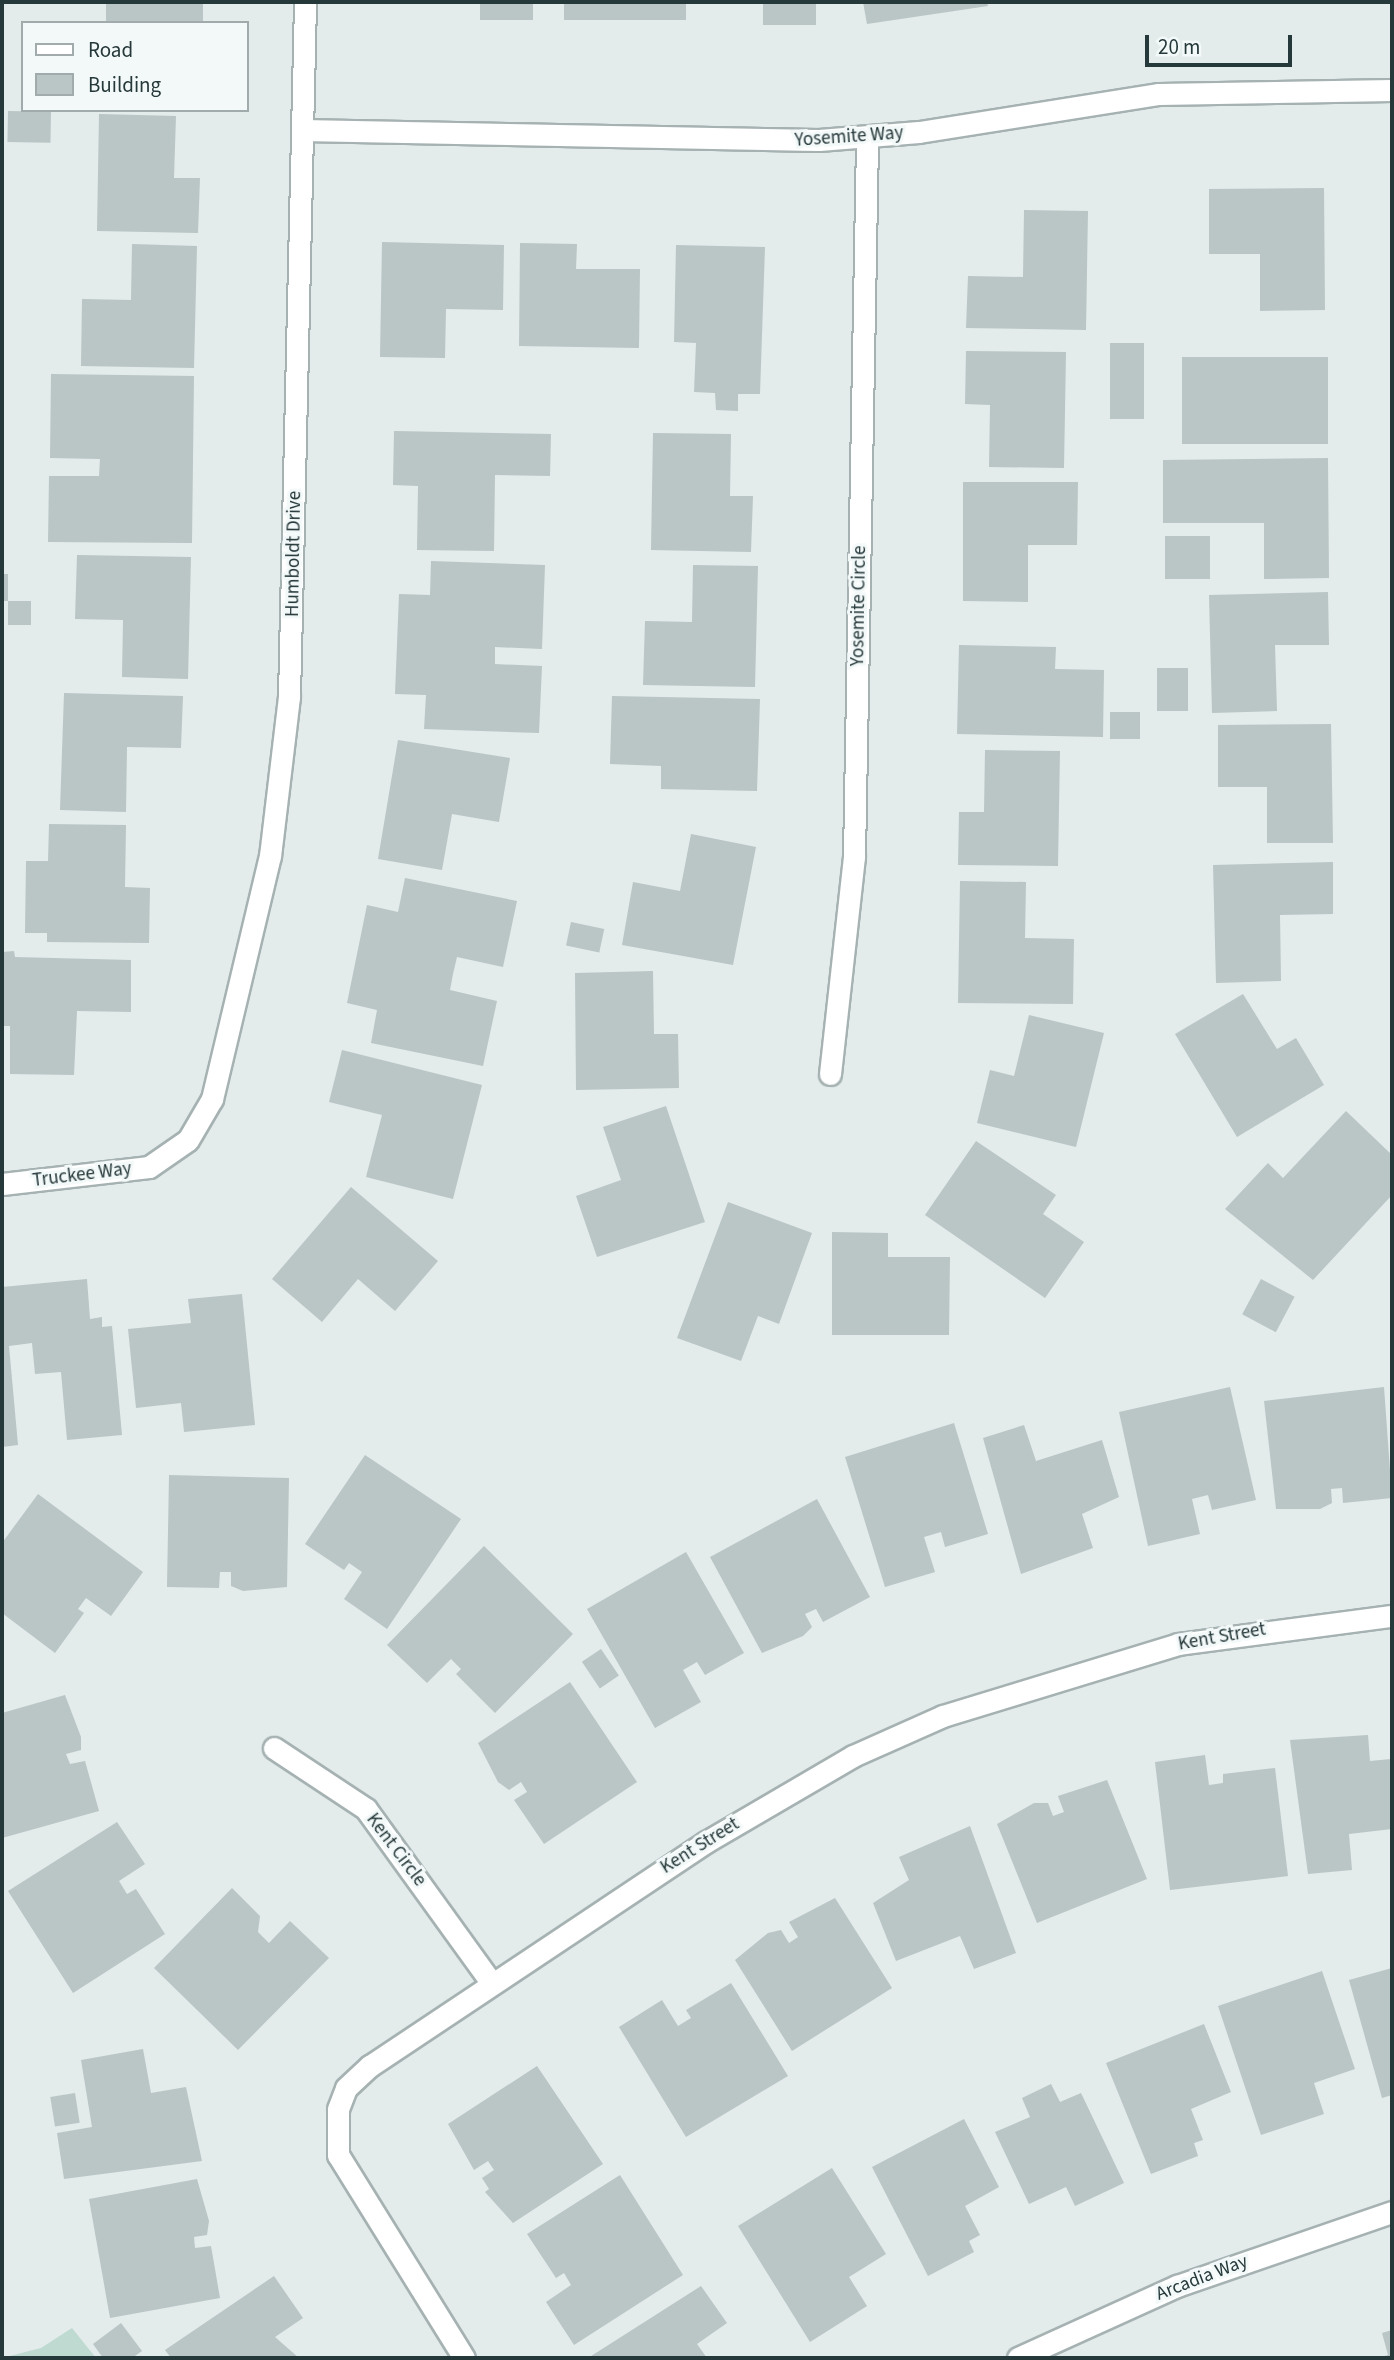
<!DOCTYPE html>
<html>
<head>
<meta charset="utf-8">
<style>
	body { margin:0 }
	#map { position:relative; width:1394px; height:2360px; overflow:hidden; background:#e3ebeb; font-family:"Source Sans 3",sans-serif }
	div>[style] { position:absolute }
	.green>* { inset:0; background:#bedad1 }
	.building>* { inset:0; background:#b9c6c5; transform-origin:0 0 }
	.roads { filter:drop-shadow(2px 0 #a6b2b2) drop-shadow(-2px 0 #a6b2b2) drop-shadow(0 2px #a6b2b2) drop-shadow(0 -2px #a6b2b2) }
	.minor>* { height:21px; margin:-10.5px; padding:0 10.5px; transform-origin:10.5px; border-radius:10.5px; background:#fff }
	span { translate:-50% -50%; white-space:nowrap; text-align:center; line-height:1.15; -webkit-text-stroke:6px #f3f8f8; paint-order:stroke }
	.street-label { font-size:19px; color:#25383a }
	.frame { position:absolute; inset:0; border:4px solid #25383a; pointer-events:none }
	.legend { position:absolute; left:21px; top:21px; width:228px; height:91px; box-sizing:border-box; background:#f3f8f8; border:2px solid #a1abac; margin:0; padding:9px 12px; list-style:none; font-size:21px; color:#25383a }
	.legend li { display:flex; align-items:center; gap:14px; height:35px }
	.legend b { width:35px; border:2px solid #a1abac }
	.scale { position:absolute; left:1145px; top:35px; width:147px; height:32px; box-sizing:border-box; border:4px solid #25383a; border-top:0; padding-left:9px; font-size:21px; line-height:24px; white-space:nowrap; color:#25383a; -webkit-text-stroke:5px #f3f8f8; paint-order:stroke }
</style>
</head>
<body>
<div id="map">
	<div class="green">
		<i style="clip-path:polygon(72px 2328px,96px 2358px,2px 2358px,41px 2348px)"></i>
	</div>
	<div class="building">
		<i style="left:106px;top:2px;width:97px;height:21px"></i>
		<i style="left:480px;top:2px;width:53px;height:18px"></i>
		<i style="left:564px;top:2px;width:122px;height:18px"></i>
		<i style="left:763px;top:2px;width:53px;height:23px"></i>
		<i style="clip-path:polygon(863px 2px,987px 2px,988px 6px,867px 24px)"></i>
		<i style="left:8px;top:111px;width:43px;height:31px;rotate:1deg"></i>
		<i style="clip-path:polygon(99px 114px,176px 116px,174px 178px,200px 178px,198px 233px,97px 231px)"></i>
		<i style="clip-path:polygon(1324px 188px,1325px 310px,1260px 311px,1260px 254px,1209px 254px,1209px 189px)"></i>
		<i style="clip-path:polygon(1024px 210px,1088px 211px,1086px 330px,966px 328px,968px 276px,1023px 277px)"></i>
		<i style="clip-path:polygon(382px 242px,504px 245px,503px 310px,446px 309px,445px 358px,380px 357px)"></i>
		<i style="clip-path:polygon(520px 243px,577px 244px,576px 269px,640px 269px,639px 348px,519px 346px)"></i>
		<i style="clip-path:polygon(132px 244px,197px 246px,194px 368px,81px 366px,82px 299px,131px 300px)"></i>
		<i style="clip-path:polygon(676px 245px,765px 247px,760px 394px,738px 394px,738px 411px,716px 410px,715px 393px,694px 392px,696px 343px,674px 342px)"></i>
		<i style="left:1110px;top:343px;width:34px;height:76px"></i>
		<i style="clip-path:polygon(966px 351px,1066px 352px,1064px 468px,989px 467px,990px 405px,965px 404px)"></i>
		<i style="left:1328px;top:357px;width:87px;height:146px;rotate:90deg"></i>
		<i style="clip-path:polygon(51px 374px,194px 376px,192px 543px,48px 542px,49px 476px,99px 476px,100px 459px,50px 458px)"></i>
		<i style="clip-path:polygon(394px 431px,551px 434px,550px 476px,495px 475px,494px 551px,417px 550px,418px 486px,393px 485px)"></i>
		<i style="clip-path:polygon(653px 433px,731px 434px,730px 496px,753px 496px,751px 552px,651px 550px)"></i>
		<i style="clip-path:polygon(1328px 458px,1329px 578px,1264px 579px,1264px 523px,1163px 523px,1163px 460px)"></i>
		<i style="clip-path:polygon(963px 482px,1078px 482px,1077px 545px,1028px 545px,1028px 602px,963px 601px)"></i>
		<i style="left:1165px;top:536px;width:45px;height:43px"></i>
		<i style="clip-path:polygon(77px 555px,191px 557px,188px 679px,122px 677px,123px 620px,75px 619px)"></i>
		<i style="clip-path:polygon(431px 561px,545px 565px,542px 649px,495px 647px,495px 664px,542px 666px,539px 733px,424px 729px,426px 695px,395px 694px,399px 594px,430px 595px)"></i>
		<i style="clip-path:polygon(693px 565px,758px 566px,755px 687px,643px 685px,645px 621px,692px 622px)"></i>
		<i style="left:2px;top:574px;width:6px;height:27px"></i>
		<i style="clip-path:polygon(1328px 592px,1329px 645px,1275px 645px,1277px 711px,1212px 713px,1209px 595px)"></i>
		<i style="left:8px;top:601px;width:23px;height:24px"></i>
		<i style="clip-path:polygon(959px 645px,1056px 647px,1055px 669px,1104px 670px,1103px 737px,957px 734px)"></i>
		<i style="left:1188px;top:668px;width:43px;height:31px;rotate:90deg"></i>
		<i style="clip-path:polygon(64px 693px,183px 696px,181px 748px,127px 747px,126px 812px,60px 810px)"></i>
		<i style="clip-path:polygon(612px 696px,760px 699px,757px 791px,661px 789px,661px 766px,610px 764px)"></i>
		<i style="left:1110px;top:712px;width:30px;height:27px"></i>
		<i style="clip-path:polygon(1331px 724px,1333px 843px,1267px 843px,1267px 787px,1218px 787px,1218px 725px)"></i>
		<i style="clip-path:polygon(398px 740px,510px 758px,499px 822px,452px 814px,442px 870px,378px 859px)"></i>
		<i style="clip-path:polygon(985px 750px,1060px 751px,1058px 866px,958px 865px,959px 812px,984px 812px)"></i>
		<i style="clip-path:polygon(49px 824px,126px 825px,125px 887px,150px 888px,149px 943px,47px 942px,47px 933px,25px 933px,26px 861px,48px 861px)"></i>
		<i style="clip-path:polygon(691px 834px,756px 847px,733px 965px,622px 945px,633px 882px,680px 891px)"></i>
		<i style="clip-path:polygon(1333px 862px,1333px 914px,1280px 915px,1281px 981px,1216px 983px,1213px 865px)"></i>
		<i style="clip-path:polygon(405px 878px,517px 901px,503px 967px,457px 957px,453px 974px,450px 990px,497px 1001px,483px 1066px,371px 1043px,377px 1010px,347px 1003px,367px 905px,398px 912px)"></i>
		<i style="clip-path:polygon(960px 881px,1026px 882px,1025px 938px,1074px 939px,1073px 1004px,958px 1003px)"></i>
		<i style="left:571px;top:922px;width:34px;height:24px;rotate:12deg"></i>
		<i style="clip-path:polygon(14px 951px,15px 957px,131px 960px,131px 1012px,77px 1011px,74px 1075px,10px 1074px,10px 1026px,2px 1026px,2px 952px)"></i>
		<i style="clip-path:polygon(653px 971px,654px 1034px,678px 1034px,679px 1088px,576px 1090px,575px 973px)"></i>
		<i style="clip-path:polygon(1243px 994px,1277px 1049px,1296px 1038px,1324px 1085px,1237px 1137px,1175px 1034px)"></i>
		<i style="clip-path:polygon(1029px 1015px,1104px 1033px,1076px 1147px,977px 1123px,990px 1070px,1014px 1076px)"></i>
		<i style="clip-path:polygon(342px 1050px,482px 1085px,453px 1199px,366px 1177px,382px 1115px,329px 1102px)"></i>
		<i style="clip-path:polygon(666px 1106px,705px 1222px,597px 1257px,576px 1196px,621px 1180px,603px 1127px)"></i>
		<i style="clip-path:polygon(1346px 1111px,1392px 1155px,1392px 1195px,1313px 1280px,1225px 1209px,1268px 1163px,1283px 1178px)"></i>
		<i style="clip-path:polygon(976px 1141px,1056px 1195px,1043px 1214px,1084px 1242px,1045px 1298px,925px 1215px)"></i>
		<i style="clip-path:polygon(351px 1187px,438px 1261px,395px 1311px,358px 1279px,322px 1322px,272px 1279px)"></i>
		<i style="clip-path:polygon(728px 1202px,812px 1233px,779px 1324px,758px 1316px,741px 1361px,677px 1338px)"></i>
		<i style="clip-path:polygon(832px 1232px,888px 1233px,888px 1257px,950px 1257px,949px 1335px,832px 1335px)"></i>
		<i style="clip-path:polygon(87px 1279px,90px 1319px,102px 1317px,102px 1327px,112px 1326px,122px 1435px,67px 1440px,61px 1372px,35px 1374px,32px 1343px,9px 1346px,18px 1445px,2px 1447px,2px 1287px)"></i>
		<i style="left:1261px;top:1279px;width:38px;height:40px;rotate:28deg"></i>
		<i style="clip-path:polygon(242px 1294px,255px 1425px,184px 1432px,181px 1403px,136px 1408px,128px 1329px,191px 1323px,188px 1299px)"></i>
		<i style="clip-path:polygon(1230px 1387px,1256px 1500px,1212px 1510px,1208px 1495px,1192px 1499px,1200px 1534px,1148px 1546px,1119px 1412px)"></i>
		<i style="clip-path:polygon(1384px 1387px,1392px 1498px,1343px 1503px,1342px 1488px,1331px 1489px,1332px 1503px,1320px 1509px,1276px 1509px,1264px 1401px)"></i>
		<i style="clip-path:polygon(954px 1423px,988px 1534px,945px 1547px,941px 1532px,924px 1537px,935px 1572px,885px 1587px,845px 1457px)"></i>
		<i style="clip-path:polygon(1024px 1425px,1036px 1461px,1102px 1440px,1119px 1497px,1082px 1514px,1093px 1548px,1021px 1574px,983px 1438px)"></i>
		<i style="clip-path:polygon(365px 1455px,461px 1519px,387px 1629px,344px 1599px,362px 1572px,349px 1563px,344px 1570px,305px 1544px)"></i>
		<i style="clip-path:polygon(169px 1475px,289px 1478px,287px 1587px,243px 1591px,231px 1586px,231px 1572px,220px 1572px,219px 1588px,167px 1587px)"></i>
		<i style="clip-path:polygon(38px 1494px,143px 1572px,111px 1616px,86px 1598px,78px 1609px,84px 1613px,55px 1653px,2px 1613px,2px 1543px)"></i>
		<i style="clip-path:polygon(817px 1499px,870px 1597px,823px 1622px,816px 1609px,805px 1614px,812px 1627px,803px 1636px,762px 1653px,710px 1557px)"></i>
		<i style="clip-path:polygon(484px 1546px,573px 1634px,495px 1713px,456px 1674px,461px 1669px,451px 1659px,427px 1683px,387px 1645px)"></i>
		<i style="clip-path:polygon(686px 1552px,744px 1653px,705px 1675px,697px 1662px,683px 1670px,701px 1702px,655px 1728px,587px 1609px)"></i>
		<i style="left:601px;top:1649px;width:32px;height:23px;rotate:56deg"></i>
		<i style="clip-path:polygon(570px 1682px,637px 1782px,544px 1844px,514px 1800px,527px 1792px,521px 1782px,509px 1790px,498px 1782px,478px 1743px)"></i>
		<i style="clip-path:polygon(65px 1695px,81px 1737px,81px 1750px,66px 1754px,70px 1764px,85px 1761px,99px 1811px,2px 1838px,2px 1713px)"></i>
		<i style="clip-path:polygon(1368px 1735px,1370px 1761px,1391px 1759px,1392px 1829px,1349px 1834px,1352px 1870px,1308px 1874px,1290px 1740px)"></i>
		<i style="clip-path:polygon(1205px 1755px,1209px 1785px,1223px 1783px,1223px 1774px,1275px 1768px,1288px 1876px,1170px 1890px,1155px 1762px)"></i>
		<i style="clip-path:polygon(1107px 1780px,1147px 1879px,1037px 1923px,997px 1824px,1034px 1803px,1048px 1803px,1053px 1816px,1064px 1812px,1058px 1796px)"></i>
		<i style="clip-path:polygon(117px 1822px,145px 1864px,119px 1881px,127px 1894px,136px 1889px,165px 1934px,73px 1993px,8px 1891px)"></i>
		<i style="clip-path:polygon(970px 1826px,1016px 1953px,974px 1969px,960px 1936px,896px 1961px,873px 1903px,909px 1880px,899px 1857px)"></i>
		<i style="clip-path:polygon(232px 1888px,260px 1916px,258px 1932px,269px 1943px,290px 1921px,329px 1958px,238px 2050px,154px 1968px)"></i>
		<i style="clip-path:polygon(835px 1898px,892px 1988px,792px 2051px,735px 1960px,768px 1933px,781px 1930px,789px 1943px,798px 1937px,789px 1922px)"></i>
		<i style="clip-path:polygon(1392px 1968px,1392px 2095px,1382px 2098px,1349px 1980px)"></i>
		<i style="clip-path:polygon(1322px 1971px,1355px 2069px,1314px 2083px,1324px 2114px,1261px 2135px,1218px 2006px)"></i>
		<i style="clip-path:polygon(731px 1983px,788px 2076px,686px 2137px,619px 2027px,662px 2000px,678px 2026px,691px 2018px,686px 2010px)"></i>
		<i style="clip-path:polygon(1204px 2024px,1231px 2092px,1191px 2109px,1203px 2140px,1194px 2143px,1198px 2156px,1151px 2174px,1106px 2063px)"></i>
		<i style="clip-path:polygon(143px 2049px,151px 2093px,186px 2087px,202px 2161px,64px 2179px,57px 2133px,92px 2127px,81px 2060px)"></i>
		<i style="clip-path:polygon(537px 2066px,603px 2164px,513px 2223px,485px 2192px,489px 2189px,482px 2178px,494px 2170px,488px 2161px,474px 2170px,448px 2124px)"></i>
		<i style="clip-path:polygon(1051px 2084px,1060px 2102px,1081px 2093px,1124px 2183px,1075px 2206px,1066px 2187px,1029px 2204px,995px 2132px,1030px 2117px,1022px 2098px)"></i>
		<i style="left:75px;top:2093px;width:30px;height:25px;rotate:81deg"></i>
		<i style="clip-path:polygon(964px 2119px,999px 2187px,965px 2206px,980px 2235px,969px 2241px,974px 2252px,928px 2276px,872px 2167px)"></i>
		<i style="clip-path:polygon(832px 2168px,886px 2254px,849px 2277px,867px 2306px,810px 2342px,738px 2226px)"></i>
		<i style="clip-path:polygon(620px 2175px,683px 2275px,574px 2345px,546px 2302px,571px 2285px,564px 2273px,556px 2278px,527px 2234px)"></i>
		<i style="clip-path:polygon(197px 2179px,209px 2221px,207px 2235px,194px 2237px,195px 2248px,211px 2246px,220px 2298px,110px 2318px,89px 2199px)"></i>
		<i style="clip-path:polygon(274px 2276px,303px 2318px,275px 2337px,299px 2358px,171px 2358px,165px 2350px)"></i>
		<i style="clip-path:polygon(701px 2286px,727px 2323px,697px 2344px,707px 2358px,588px 2358px)"></i>
		<i style="clip-path:polygon(121px 2323px,142px 2351px,132px 2358px,103px 2358px,93px 2344px)"></i>
		<i style="clip-path:polygon(1392px 2330px,1392px 2358px,1377px 2358px,1388px 2355px,1382px 2333px)"></i>
	</div>
	<div class="roads">
		<div class="minor">
			<i style="left:302px;top:130px;width:517px;rotate:1.11deg"></i>
			<i style="left:819px;top:140px;width:100px;rotate:-4.6deg"></i>
			<i style="left:919px;top:132px;width:243px;rotate:-9deg"></i>
			<i style="left:1159px;top:94px;width:233px;rotate:-1deg"></i>
			<i style="left:830px;top:1074px;width:218px;rotate:-83.7deg"></i>
			<i style="left:854px;top:857px;width:719px;rotate:-88.96deg"></i>
			<i style="left:2px;top:1184px;width:148px;rotate:-6.6deg"></i>
			<i style="left:149px;top:1167px;width:47px;rotate:-34.7deg"></i>
			<i style="left:188px;top:1140px;width:48px;rotate:-59.7deg"></i>
			<i style="left:212px;top:1099px;width:250px;rotate:-76.6deg"></i>
			<i style="left:270px;top:856px;width:160px;rotate:-83.2deg"></i>
			<i style="left:289px;top:697px;width:695px;rotate:-88.68deg"></i>
			<i style="left:274px;top:1748px;width:110px;rotate:33.5deg"></i>
			<i style="left:366px;top:1809px;width:212px;rotate:54.2deg"></i>
			<i style="left:464px;top:2358px;width:239px;rotate:-121.8deg"></i>
			<i style="left:338px;top:2155px;width:46px;rotate:-90deg"></i>
			<i style="left:338px;top:2109px;width:22px;rotate:-69deg"></i>
			<i style="left:346px;top:2088px;width:33px;rotate:-43deg"></i>
			<i style="left:370px;top:2066px;width:404px;rotate:-33.7deg"></i>
			<i style="left:706px;top:1842px;width:170px;rotate:-30.3deg"></i>
			<i style="left:853px;top:1756px;width:98px;rotate:-24deg"></i>
			<i style="left:943px;top:1716px;width:246px;rotate:-17deg"></i>
			<i style="left:1178px;top:1644px;width:216px;rotate:-7.5deg"></i>
			<i style="left:1018px;top:2358px;width:175px;rotate:-24.4deg"></i>
			<i style="left:1177px;top:2286px;width:227px;rotate:-19deg"></i>
		</div>
	</div>
	<div class="street-label">
		<span style="left:849px;top:137px;rotate:-4deg">Yosemite Way</span>
		<span style="left:294px;top:554px;rotate:-89deg">Humboldt Drive</span>
		<span style="left:859px;top:606px;rotate:-89deg">Yosemite Circle</span>
		<span style="left:82px;top:1175px;rotate:-7deg">Truckee Way</span>
		<span style="left:1222px;top:1637px;rotate:-10deg">Kent Street</span>
		<span style="left:700px;top:1846px;rotate:-32deg">Kent Street</span>
		<span style="left:396px;top:1850px;rotate:53deg">Kent Circle</span>
		<span style="left:1202px;top:2278px;rotate:-21deg">Arcadia Way</span>
	</div>
	<div class="frame"></div>
	<ul class="legend">
	<li><b style="height:9px;background:#fff"></b>Road</li>
	<li><b style="height:19px;background:#b9c6c5"></b>Building</li>
	</ul>
	<div class="scale">20 m</div>
</div>
</body>
</html>
